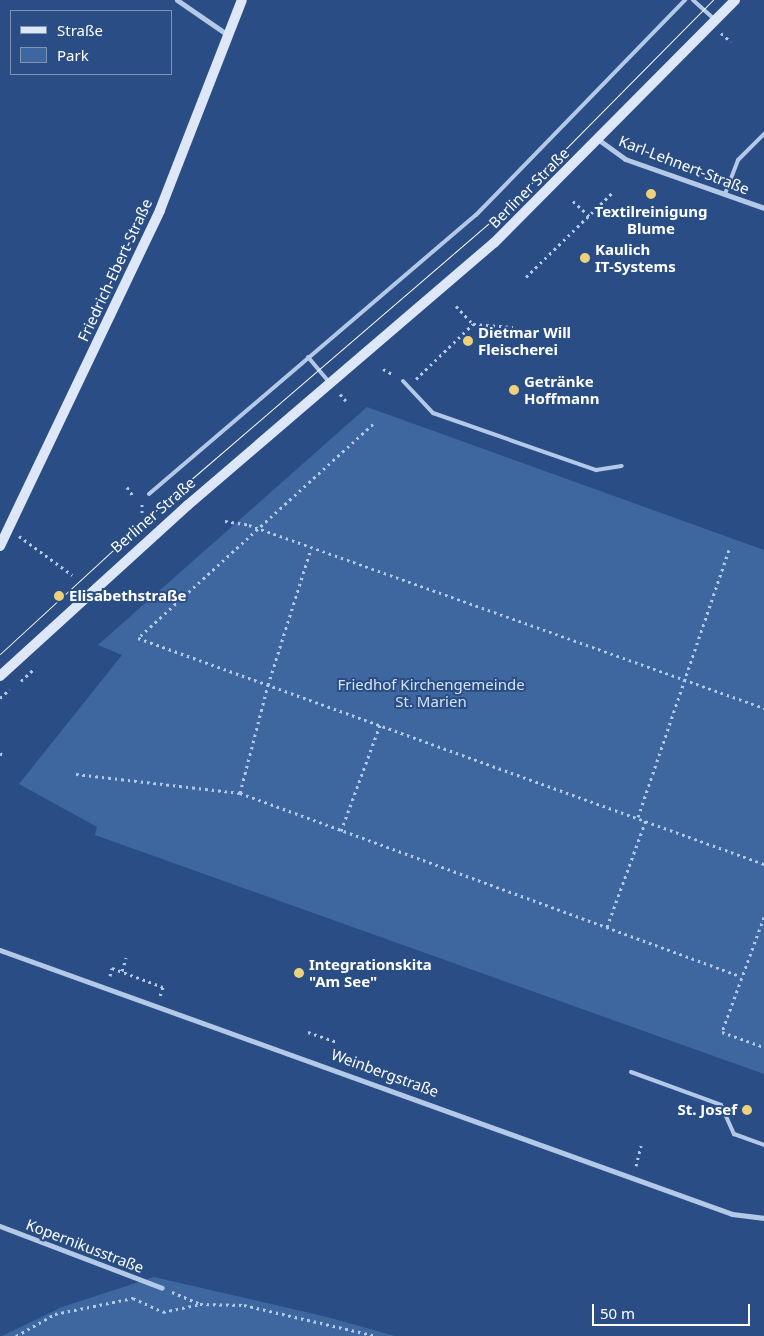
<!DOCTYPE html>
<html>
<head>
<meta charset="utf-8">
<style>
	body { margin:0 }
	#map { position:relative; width:764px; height:1336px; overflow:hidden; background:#294d84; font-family:"Noto Sans",sans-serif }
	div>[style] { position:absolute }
	.green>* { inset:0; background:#3e67a0 }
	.path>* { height:3px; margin-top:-1.5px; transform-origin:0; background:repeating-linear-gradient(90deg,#b4c9e7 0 2.5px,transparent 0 6.5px) }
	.lane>* { height:4px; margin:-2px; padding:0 2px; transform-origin:2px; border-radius:2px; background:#b4c9e7 }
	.street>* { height:5px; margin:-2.5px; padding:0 2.5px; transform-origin:2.5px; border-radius:2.5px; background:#b4c9e7 }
	.secondary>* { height:10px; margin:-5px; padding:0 5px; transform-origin:5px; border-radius:5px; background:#dde7f7 }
	.tram>* { height:1px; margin:-0.5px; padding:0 0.5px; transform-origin:0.5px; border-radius:0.5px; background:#fff }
	.dots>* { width:14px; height:14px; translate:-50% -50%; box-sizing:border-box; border:2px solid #294d84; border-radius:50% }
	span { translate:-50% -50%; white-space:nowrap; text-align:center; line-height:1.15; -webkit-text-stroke:4px #294d84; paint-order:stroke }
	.street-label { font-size:15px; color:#fff }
	.poi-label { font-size:15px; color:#fff; font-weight:700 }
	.left { translate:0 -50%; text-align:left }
	.right { translate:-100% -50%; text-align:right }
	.park-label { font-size:15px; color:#d7e4f6 }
	.legend { position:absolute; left:10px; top:10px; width:162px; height:65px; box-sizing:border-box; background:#294d84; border:1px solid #7f94b5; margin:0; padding:6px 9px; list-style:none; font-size:15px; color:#fff }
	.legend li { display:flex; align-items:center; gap:10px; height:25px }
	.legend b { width:25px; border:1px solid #7f94b5 }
	.scale { position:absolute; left:592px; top:1304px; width:158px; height:22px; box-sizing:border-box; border:2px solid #fff; border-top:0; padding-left:6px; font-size:15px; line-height:18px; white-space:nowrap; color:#fff; -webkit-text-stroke:4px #294d84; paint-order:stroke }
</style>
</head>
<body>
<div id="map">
	<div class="green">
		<i style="clip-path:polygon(367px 407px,764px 550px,764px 1074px,95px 835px,97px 827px,19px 784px,122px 655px,98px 645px)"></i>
		<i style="clip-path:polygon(154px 1277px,327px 1317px,395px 1336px,2px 1336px,62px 1307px)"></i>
	</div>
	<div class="path">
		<i style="left:721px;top:33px;width:13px;rotate:42deg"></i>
		<i style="left:573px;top:201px;width:22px;rotate:43deg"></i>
		<i style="left:526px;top:277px;width:120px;rotate:-44.3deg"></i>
		<i style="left:456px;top:306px;width:25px;rotate:47deg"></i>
		<i style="left:383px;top:369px;width:13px;rotate:29deg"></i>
		<i style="left:416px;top:379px;width:79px;rotate:-44deg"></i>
		<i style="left:473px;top:324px;width:40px;rotate:4.3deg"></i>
		<i style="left:340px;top:394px;width:9px;rotate:49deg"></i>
		<i style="left:373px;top:424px;width:318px;rotate:137.7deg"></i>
		<i style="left:138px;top:638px;width:666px;rotate:19.85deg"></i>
		<i style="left:127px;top:487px;width:11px;rotate:56deg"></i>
		<i style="left:142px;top:504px;width:9px;rotate:90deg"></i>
		<i style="left:225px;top:521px;width:24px;rotate:9deg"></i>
		<i style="left:249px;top:525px;width:547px;rotate:19.56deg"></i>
		<i style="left:19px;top:536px;width:66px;rotate:36.3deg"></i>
		<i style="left:21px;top:681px;width:16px;rotate:-43deg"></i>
		<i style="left:0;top:698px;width:13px;rotate:-42deg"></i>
		<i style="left:0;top:753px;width:5px;rotate:37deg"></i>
		<i style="left:76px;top:774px;width:165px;rotate:6.6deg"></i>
		<i style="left:240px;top:793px;width:532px;rotate:20.1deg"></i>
		<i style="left:240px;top:793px;width:112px;rotate:-75.5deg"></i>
		<i style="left:268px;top:685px;width:143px;rotate:-72.5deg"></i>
		<i style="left:638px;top:817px;width:283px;rotate:-71.2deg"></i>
		<i style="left:341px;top:831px;width:113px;rotate:-69.8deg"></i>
		<i style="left:764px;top:917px;width:122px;rotate:110.1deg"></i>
		<i style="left:722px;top:1032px;width:45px;rotate:19.7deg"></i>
		<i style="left:607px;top:927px;width:114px;rotate:-70deg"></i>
		<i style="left:122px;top:971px;width:14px;rotate:-73deg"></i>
		<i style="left:110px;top:976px;width:8px;rotate:-76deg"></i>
		<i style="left:112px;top:968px;width:54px;rotate:20.4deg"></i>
		<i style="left:163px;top:987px;width:9px;rotate:108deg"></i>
		<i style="left:308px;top:1032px;width:31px;rotate:19deg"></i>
		<i style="left:636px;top:1166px;width:21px;rotate:-76deg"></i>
		<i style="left:172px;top:1292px;width:30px;rotate:23deg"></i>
		<i style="left:16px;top:1336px;width:45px;rotate:-29.4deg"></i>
		<i style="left:55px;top:1314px;width:80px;rotate:-11.6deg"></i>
		<i style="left:133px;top:1298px;width:33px;rotate:25deg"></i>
		<i style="left:163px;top:1312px;width:38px;rotate:-12deg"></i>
		<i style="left:200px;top:1304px;width:44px;rotate:1.3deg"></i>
		<i style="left:244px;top:1305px;width:136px;rotate:13.2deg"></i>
	</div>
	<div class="lane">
		<i style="left:693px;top:0;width:28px;rotate:42deg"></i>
		<i style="left:725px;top:194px;width:36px;rotate:-69deg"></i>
		<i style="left:738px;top:160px;width:37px;rotate:-45deg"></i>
		<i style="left:308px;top:357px;width:33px;rotate:50deg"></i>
		<i style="left:403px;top:381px;width:44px;rotate:46.8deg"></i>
		<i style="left:433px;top:413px;width:173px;rotate:19.3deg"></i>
		<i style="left:596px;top:470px;width:26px;rotate:-9deg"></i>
		<i style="left:149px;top:494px;width:430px;rotate:-40.5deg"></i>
		<i style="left:476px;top:215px;width:300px;rotate:-45.8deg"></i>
		<i style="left:631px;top:1072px;width:96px;rotate:20.1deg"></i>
		<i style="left:721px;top:1105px;width:32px;rotate:66deg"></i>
		<i style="left:734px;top:1134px;width:32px;rotate:20deg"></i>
	</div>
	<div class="street">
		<i style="left:177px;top:0;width:62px;rotate:34.5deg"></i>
		<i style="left:599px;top:140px;width:32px;rotate:36deg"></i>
		<i style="left:625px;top:159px;width:147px;rotate:19.4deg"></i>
		<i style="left:0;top:950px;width:778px;rotate:19.83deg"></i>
		<i style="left:732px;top:1214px;width:32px;rotate:7deg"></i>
		<i style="left:0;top:1226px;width:173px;rotate:20.9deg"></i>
	</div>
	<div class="secondary">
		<i style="left:0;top:546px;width:372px;rotate:-64.5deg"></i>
		<i style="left:160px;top:210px;width:225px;rotate:-68.7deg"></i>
		<i style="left:0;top:676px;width:254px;rotate:-42.3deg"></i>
		<i style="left:188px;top:505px;width:403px;rotate:-40.6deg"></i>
		<i style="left:494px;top:243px;width:342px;rotate:-45.2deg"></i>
	</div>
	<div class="tram">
		<i style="left:0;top:654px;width:236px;rotate:-42.6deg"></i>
		<i style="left:174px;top:494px;width:439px;rotate:-40.7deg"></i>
		<i style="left:507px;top:208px;width:293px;rotate:-45.3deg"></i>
	</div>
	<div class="dots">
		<i style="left:651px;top:194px;background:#eed17b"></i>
		<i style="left:585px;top:258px;background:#eed17b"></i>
		<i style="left:468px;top:341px;background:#eed17b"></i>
		<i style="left:514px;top:390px;background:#eed17b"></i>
		<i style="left:59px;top:596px;background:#eed17b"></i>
		<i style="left:299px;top:973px;background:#eed17b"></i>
		<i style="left:747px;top:1110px;background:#eed17b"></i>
	</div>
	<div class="street-label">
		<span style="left:684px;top:165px;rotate:21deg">Karl-Lehnert-Straße</span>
		<span style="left:529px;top:188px;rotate:-45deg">Berliner Straße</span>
		<span style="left:115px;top:270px;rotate:-65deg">Friedrich-Ebert-Straße</span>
		<span style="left:153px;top:515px;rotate:-41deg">Berliner Straße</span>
		<span style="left:385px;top:1073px;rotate:20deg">Weinbergstraße</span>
		<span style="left:85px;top:1246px;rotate:21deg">Kopernikusstraße</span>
	</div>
	<div class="poi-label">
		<span style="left:651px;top:220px">Textilreinigung<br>Blume</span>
		<span class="left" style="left:595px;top:258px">Kaulich<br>IT-Systems</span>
		<span class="left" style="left:478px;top:341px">Dietmar Will<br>Fleischerei</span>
		<span class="left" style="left:524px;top:390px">Getränke<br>Hoffmann</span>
		<span class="left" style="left:69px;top:596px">Elisabethstraße</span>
		<span class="left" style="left:309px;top:973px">Integrationskita<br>"Am See"</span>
		<span class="right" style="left:737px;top:1110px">St. Josef</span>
	</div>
	<div class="park-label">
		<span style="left:431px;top:693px">Friedhof Kirchengemeinde<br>St. Marien</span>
	</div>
	<ul class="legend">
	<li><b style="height:6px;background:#dde7f7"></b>Straße</li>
	<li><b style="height:14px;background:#3e67a0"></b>Park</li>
	</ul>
	<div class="scale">50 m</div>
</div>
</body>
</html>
